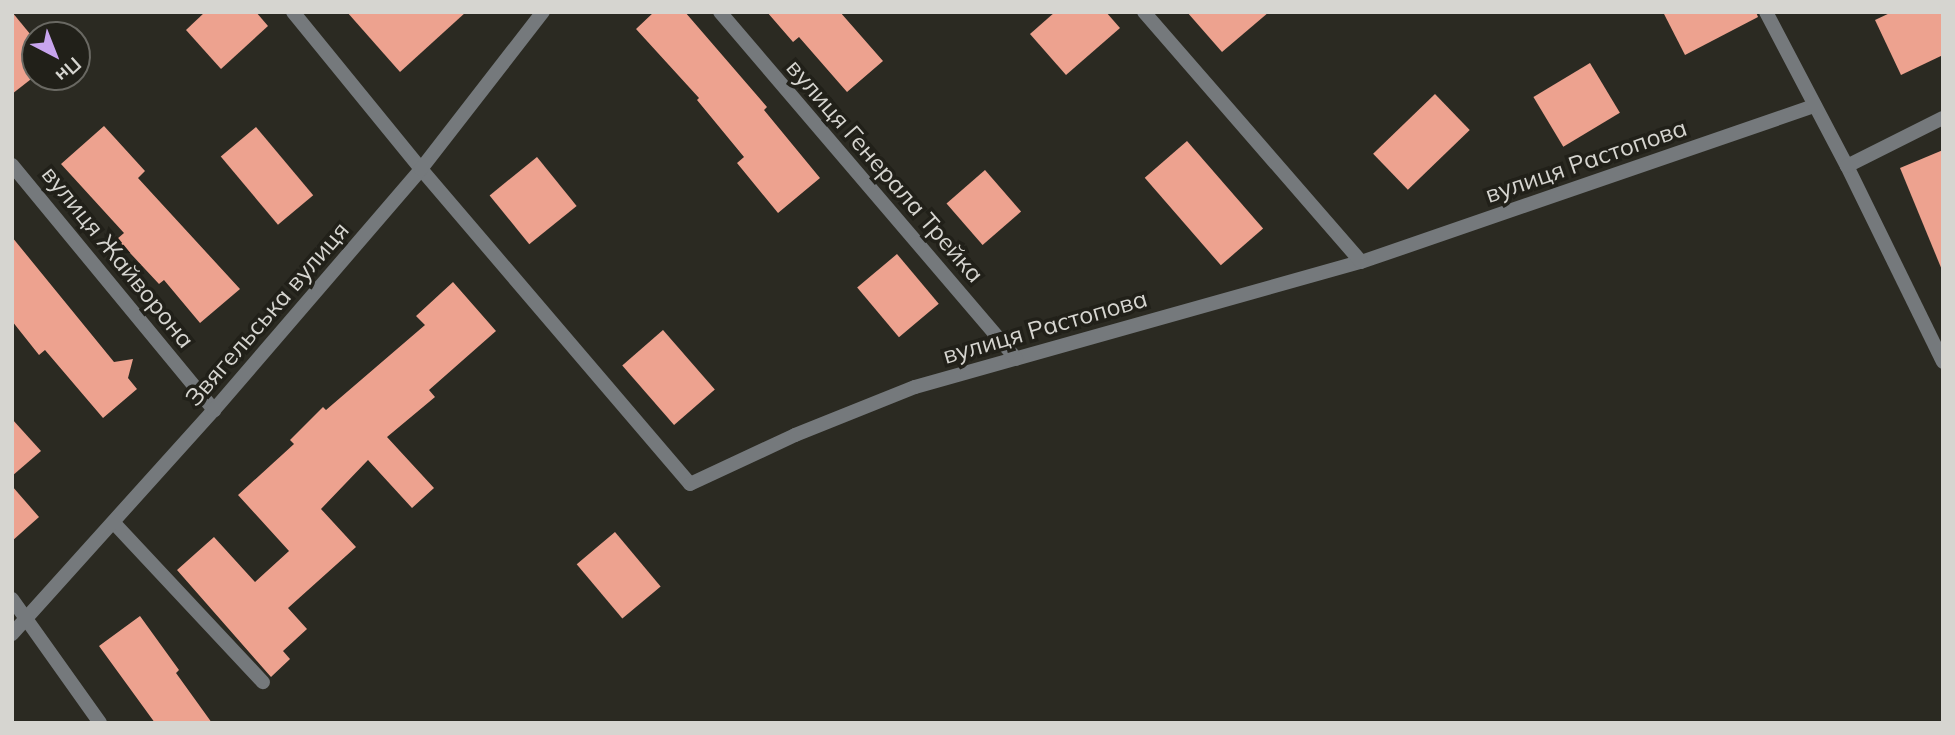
<!DOCTYPE html>
<html>
<head>
<meta charset="utf-8">
<style>
	body { margin:0 }
	#map { position:relative; width:1955px; height:735px; overflow:hidden; background:#2b2a22; font-family:Mulish,sans-serif }
	div>[style] { position:absolute }
	.building>* { inset:0; background:#eda28f; transform-origin:0 0 }
	.service>* { height:14px; margin:-7px; padding:0 7px; transform-origin:7px; border-radius:7px; background:#75797c }
	.minor>* { height:14px; margin:-7px; padding:0 7px; transform-origin:7px; border-radius:7px; background:#75797c }
	span { translate:-50% -50%; white-space:nowrap; text-align:center; line-height:1.15; -webkit-text-stroke:7px #212019; paint-order:stroke }
	.street-label { font-size:24px; color:#d6d5d0 }
	.frame { position:absolute; inset:0; border:14px solid #d6d5d0; pointer-events:none }
	.north { position:absolute; left:21px; top:21px; width:70px; height:70px; box-sizing:border-box; background:#212019; border:2px solid #696862; border-radius:50%; rotate:138deg; font-size:19px; font-weight:700; line-height:28px; text-align:center; color:#d6d5d0 }
	.north::after { content:''; display:block; margin:auto; width:24px; height:32px; background:#c8a5ee; clip-path:polygon(50% 0,100% 100%,50% 72%,0 100%) }
</style>
</head>
<body>
<div id="map">
	<div class="building">
		<i style="clip-path:polygon(12px 12px,35px 40px,35px 76px,12px 94px)"></i>
		<i style="clip-path:polygon(205px 12px,256px 12px,268px 26px,221px 69px,186px 30px)"></i>
		<i style="clip-path:polygon(347px 12px,466px 12px,400px 72px)"></i>
		<i style="clip-path:polygon(654px 12px,685px 12px,767px 107px,764px 110px,820px 178px,778px 213px,737px 163px,744px 157px,697px 100px,699px 98px,636px 29px)"></i>
		<i style="clip-path:polygon(767px 12px,840px 12px,883px 61px,847px 92px,799px 37px,793px 42px)"></i>
		<i style="clip-path:polygon(1055px 12px,1106px 12px,1120px 28px,1066px 75px,1030px 34px)"></i>
		<i style="clip-path:polygon(1187px 12px,1269px 12px,1222px 52px)"></i>
		<i style="clip-path:polygon(1663px 12px,1756px 12px,1758px 17px,1685px 55px)"></i>
		<i style="clip-path:polygon(1892px 12px,1943px 12px,1943px 55px,1901px 75px,1875px 20px)"></i>
		<i style="left:1590px;top:63px;width:58px;height:66px;rotate:59deg"></i>
		<i style="left:1435px;top:94px;width:50px;height:86px;rotate:46deg"></i>
		<i style="clip-path:polygon(104px 126px,145px 171px,138px 178px,240px 289px,200px 323px,164px 280px,159px 284px,117px 239px,124px 233px,61px 164px)"></i>
		<i style="left:256px;top:127px;width:89px;height:46px;rotate:50deg"></i>
		<i style="left:1187px;top:141px;width:116px;height:56px;rotate:49deg"></i>
		<i style="clip-path:polygon(1943px 150px,1943px 270px,1942px 270px,1900px 168px)"></i>
		<i style="left:537px;top:157px;width:63px;height:61px;rotate:51deg"></i>
		<i style="left:985px;top:170px;width:55px;height:51px;rotate:49deg"></i>
		<i style="clip-path:polygon(12px 237px,114px 362px,133px 359px,128px 378px,137px 389px,103px 418px,45px 350px,39px 355px,12px 321px)"></i>
		<i style="left:897px;top:254px;width:65px;height:52px;rotate:50deg"></i>
		<i style="clip-path:polygon(453px 282px,496px 331px,429px 390px,435px 397px,387px 437px,434px 488px,412px 508px,368px 460px,321px 509px,356px 547px,288px 608px,307px 629px,283px 651px,290px 659px,271px 677px,177px 570px,214px 537px,255px 582px,289px 551px,238px 495px,294px 444px,290px 440px,323px 407px,326px 410px,425px 325px,416px 316px)"></i>
		<i style="left:663px;top:330px;width:79px;height:54px;rotate:49deg"></i>
		<i style="clip-path:polygon(12px 419px,41px 451px,12px 476px)"></i>
		<i style="clip-path:polygon(12px 486px,39px 517px,12px 541px)"></i>
		<i style="left:615px;top:532px;width:71px;height:50px;rotate:50deg"></i>
		<i style="clip-path:polygon(140px 616px,179px 670px,176px 673px,212px 723px,155px 723px,99px 646px)"></i>
	</div>
	<div class="service">
		<i style="left:114px;top:523px;width:218px;rotate:46.9deg"></i>
	</div>
	<div class="minor">
		<i style="left:293px;top:12px;width:203px;rotate:50.8deg"></i>
		<i style="left:421px;top:169px;width:414px;rotate:49.5deg"></i>
		<i style="left:690px;top:484px;width:116px;rotate:-25deg"></i>
		<i style="left:795px;top:435px;width:129px;rotate:-21.8deg"></i>
		<i style="left:915px;top:387px;width:463px;rotate:-15.7deg"></i>
		<i style="left:1361px;top:262px;width:480px;rotate:-19deg"></i>
		<i style="left:720px;top:12px;width:456px;rotate:49.5deg"></i>
		<i style="left:1144px;top:12px;width:331px;rotate:49deg"></i>
		<i style="left:1766px;top:12px;width:174px;rotate:62.3deg"></i>
		<i style="left:1847px;top:166px;width:218px;rotate:63.9deg"></i>
		<i style="left:12px;top:165px;width:318px;rotate:50.5deg"></i>
		<i style="left:1847px;top:166px;width:107px;rotate:-26.6deg"></i>
		<i style="left:12px;top:599px;width:152px;rotate:54.6deg"></i>
		<i style="left:12px;top:634px;width:302px;rotate:-48deg"></i>
		<i style="left:214px;top:410px;width:318px;rotate:-49.3deg"></i>
		<i style="left:421px;top:169px;width:199px;rotate:-52.2deg"></i>
	</div>
	<div class="street-label">
		<span style="left:1586px;top:161px;rotate:-19deg">вулиця Растопова</span>
		<span style="left:885px;top:171px;rotate:49deg">вулиця Генерала Трейка</span>
		<span style="left:118px;top:257px;rotate:51deg">вулиця Жайворона</span>
		<span style="left:267px;top:314px;rotate:-49deg">Звягельська вулиця</span>
		<span style="left:1045px;top:327px;rotate:-16deg">вулиця Растопова</span>
	</div>
	<div class="frame"></div>
	<div class="north">Пн</div>
</div>
</body>
</html>
